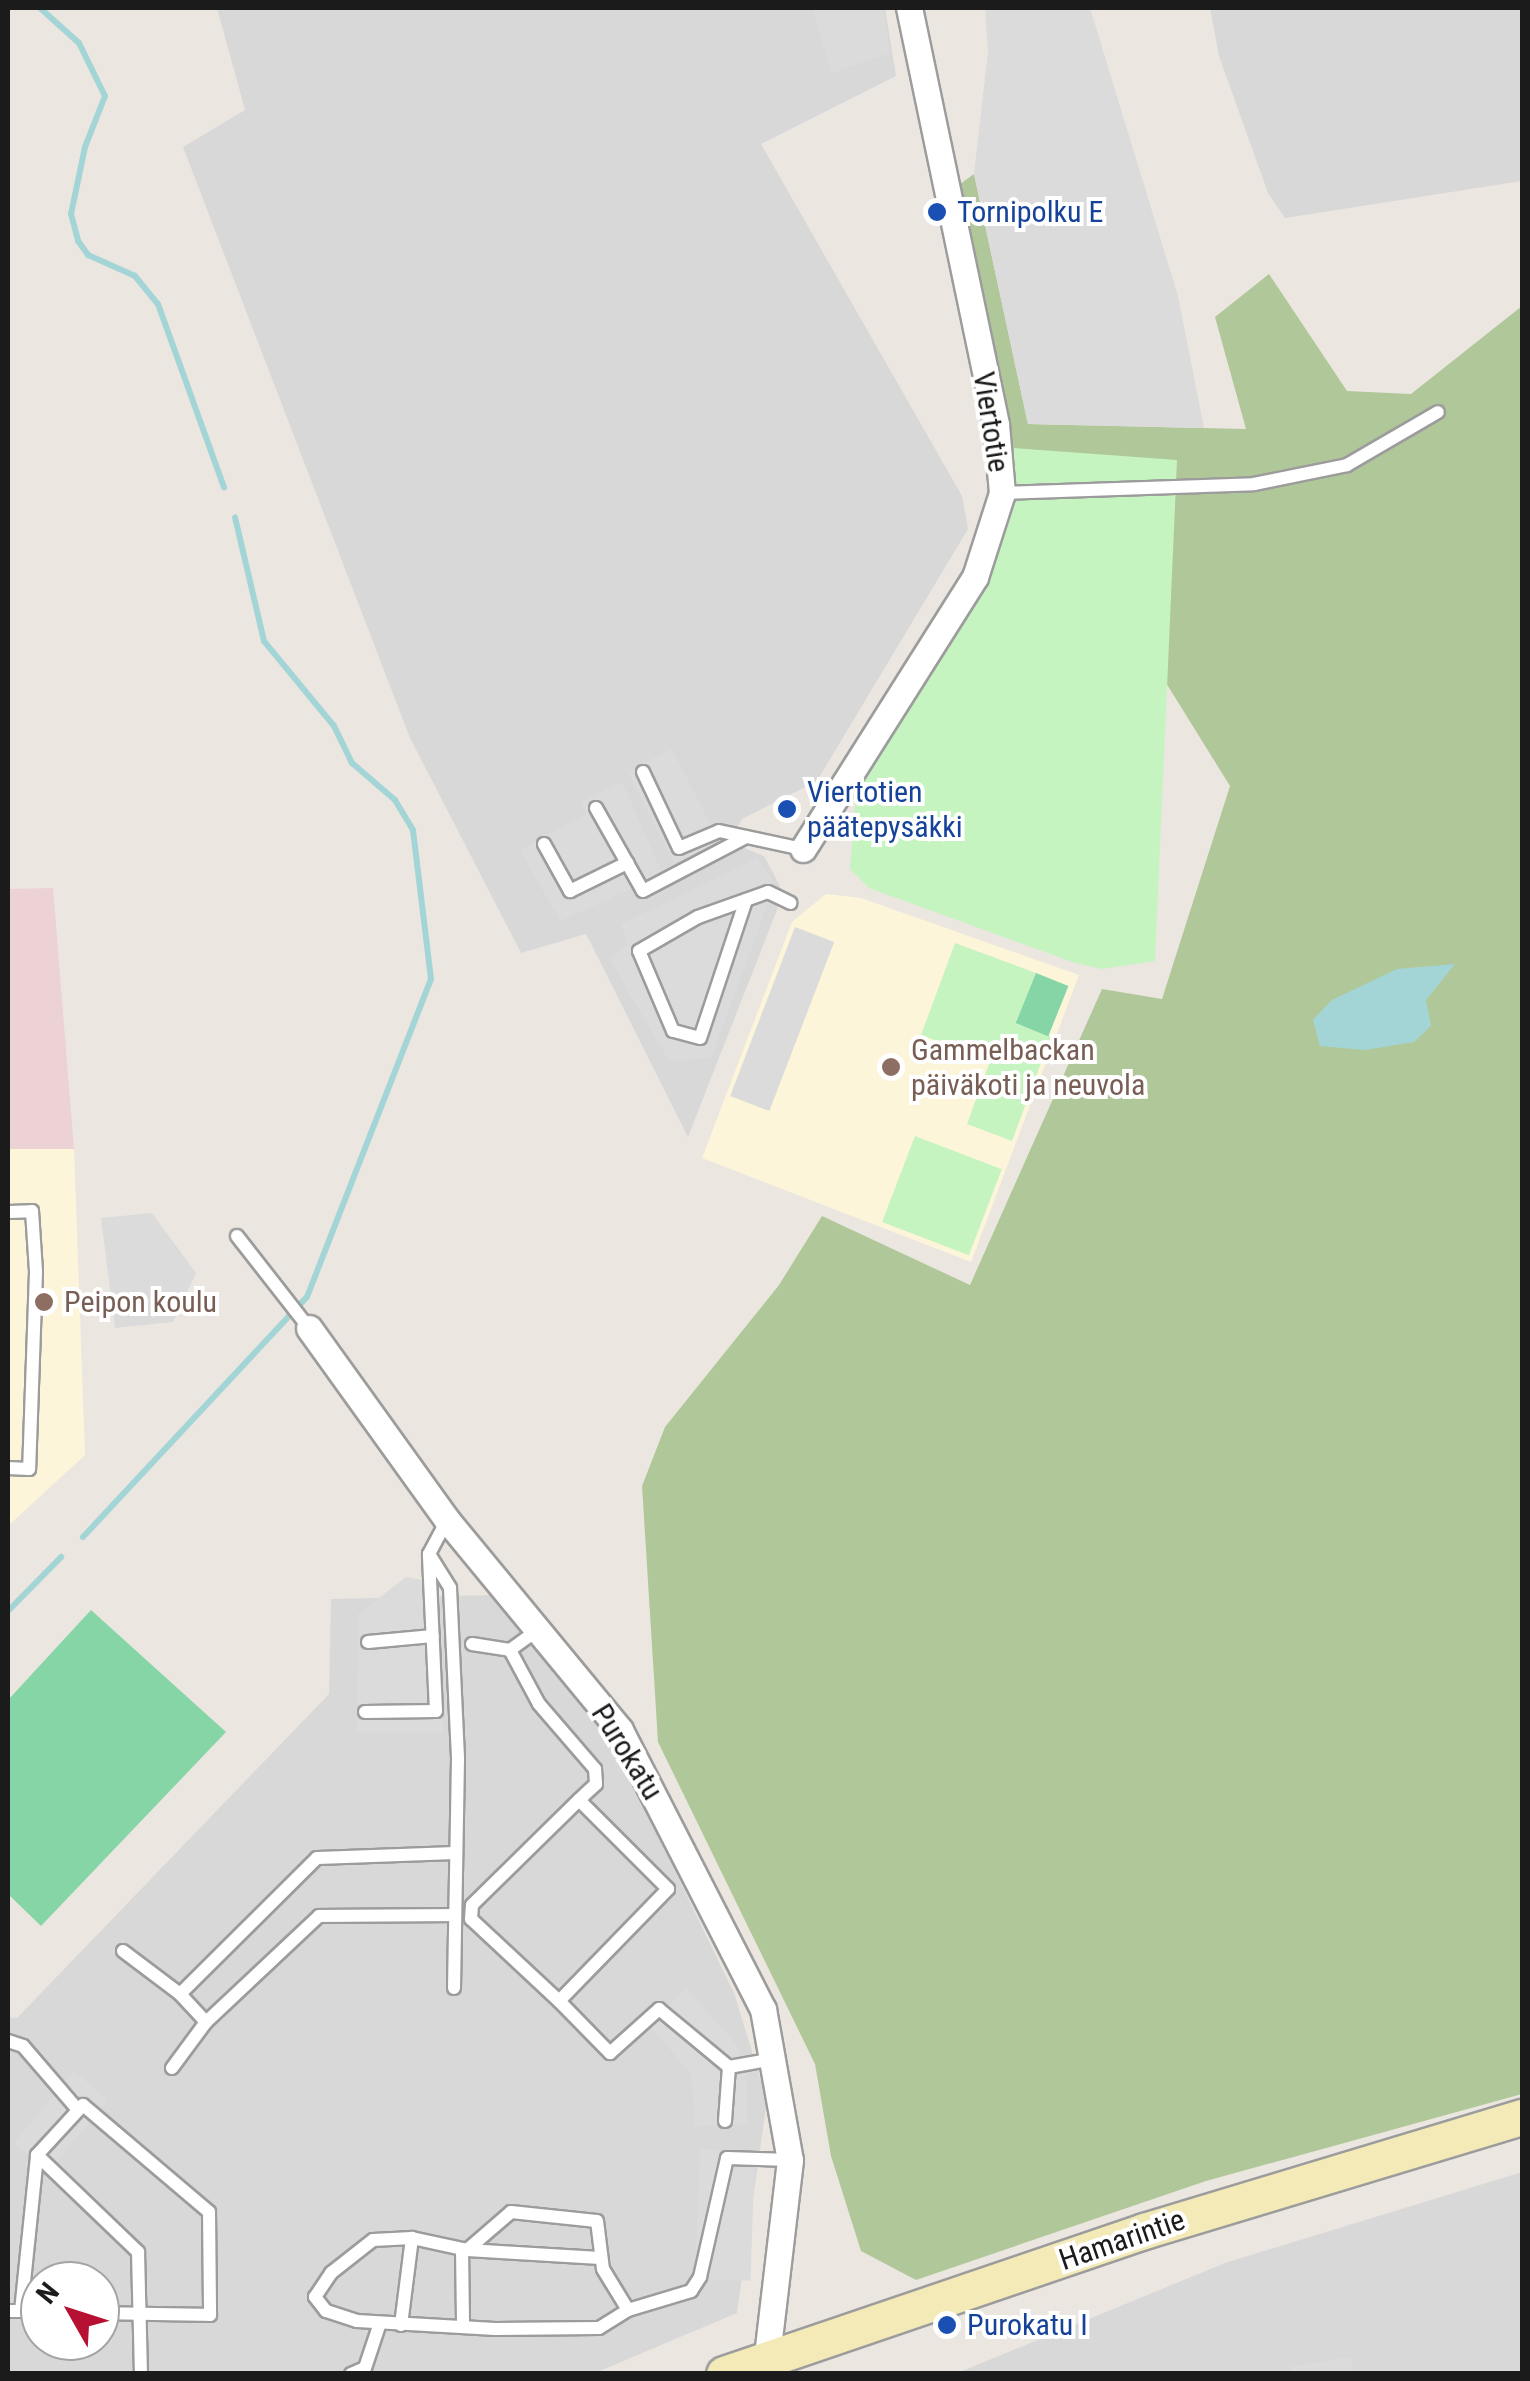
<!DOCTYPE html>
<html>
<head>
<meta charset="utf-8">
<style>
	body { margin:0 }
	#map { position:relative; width:1530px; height:2381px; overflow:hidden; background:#ece6e1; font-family:"Roboto Condensed",sans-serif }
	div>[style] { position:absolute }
	.residential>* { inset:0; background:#d9d8d8 }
	.commercial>* { inset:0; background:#ecd1d5 }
	.education>* { inset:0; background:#fcf5da }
	.forest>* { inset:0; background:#b0c899 }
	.park>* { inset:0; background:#c6f4c0; transform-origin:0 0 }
	.pitch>* { inset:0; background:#85d5a6; transform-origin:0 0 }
	.parking>* { inset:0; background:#dbdbdb; transform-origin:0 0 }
	.water>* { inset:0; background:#a4d5d6 }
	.stream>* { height:6px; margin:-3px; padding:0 3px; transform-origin:3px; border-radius:3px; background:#a4d5d6 }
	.roads { filter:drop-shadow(2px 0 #9c9c9c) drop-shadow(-2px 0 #9c9c9c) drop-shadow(0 2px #9c9c9c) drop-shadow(0 -2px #9c9c9c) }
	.lane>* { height:12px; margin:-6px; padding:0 6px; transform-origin:6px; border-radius:6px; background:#fff }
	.street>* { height:25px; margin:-12.5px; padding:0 12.5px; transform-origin:12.5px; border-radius:12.5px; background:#fff }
	.secondary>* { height:35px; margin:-17.5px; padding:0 17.5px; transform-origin:17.5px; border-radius:17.5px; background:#f3eab8 }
	.dots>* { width:28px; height:28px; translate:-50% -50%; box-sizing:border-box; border:5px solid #fff; border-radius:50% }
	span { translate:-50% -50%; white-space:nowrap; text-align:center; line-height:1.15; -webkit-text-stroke:8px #fff; paint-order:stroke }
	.transit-label { font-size:30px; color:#164399 }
	.left { translate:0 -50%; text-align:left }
	.street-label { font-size:30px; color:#1b1b1b }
	.education-label { font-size:30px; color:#785e54 }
	.frame { position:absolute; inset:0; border:10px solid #1b1b1b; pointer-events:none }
	.north { position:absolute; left:20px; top:2261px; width:100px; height:100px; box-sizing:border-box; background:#fff; border:2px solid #a4a4a4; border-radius:50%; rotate:309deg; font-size:28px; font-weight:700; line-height:40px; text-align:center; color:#1b1b1b }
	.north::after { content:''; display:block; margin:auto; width:35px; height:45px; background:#b61032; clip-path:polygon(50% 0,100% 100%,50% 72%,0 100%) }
</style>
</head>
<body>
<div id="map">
	<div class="residential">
		<i style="clip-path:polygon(217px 8px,885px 8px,896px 76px,761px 144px,962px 496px,968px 529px,817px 781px,742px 819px,729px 842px,764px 856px,780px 886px,777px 910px,688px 1137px,586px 934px,521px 953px,410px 738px,183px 147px,245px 110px)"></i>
		<i style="clip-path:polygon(1210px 8px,1522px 8px,1522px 181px,1285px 218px,1268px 193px,1219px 56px)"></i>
		<i style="clip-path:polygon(evenodd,492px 1595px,610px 1737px,734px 1993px,767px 2100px,737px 2313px,595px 2373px,8px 2373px,8px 2017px,17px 2018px,329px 1694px,331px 1599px,492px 1595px,40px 2281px,100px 2281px,100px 2341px,40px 2341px,40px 2281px)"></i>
		<i style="clip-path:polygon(1522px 2172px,1522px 2373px,955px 2374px,1225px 2263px)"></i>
	</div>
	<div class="commercial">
		<i style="clip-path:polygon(53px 888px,74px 1149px,8px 1149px,8px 889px)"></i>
	</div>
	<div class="education">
		<i style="clip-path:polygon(826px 894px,861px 898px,1079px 975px,971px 1262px,702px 1158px,792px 922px)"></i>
		<i style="clip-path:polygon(8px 1149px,74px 1149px,85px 1455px,8px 1526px)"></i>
	</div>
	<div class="forest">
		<i style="clip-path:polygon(974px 174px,1028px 424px,1246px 429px,1215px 317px,1269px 274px,1347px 391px,1411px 394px,1522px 306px,1522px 2094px,1206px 2181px,916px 2280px,861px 2251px,831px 2156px,815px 2064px,658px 1742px,642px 1486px,665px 1427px,779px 1285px,822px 1216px,970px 1285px,1102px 989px,1162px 999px,1230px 786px,1122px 612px,1168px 505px,1012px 450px,960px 184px)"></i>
	</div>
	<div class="park">
		<i style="clip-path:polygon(1014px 448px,1177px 460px,1155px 961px,1102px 969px,1075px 963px,869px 888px,850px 869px,856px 793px,998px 547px)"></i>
		<i style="clip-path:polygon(955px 943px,1036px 973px,1017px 1024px,1051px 1036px,1012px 1141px,967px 1124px,990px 1061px,921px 1035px)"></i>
		<i style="left:915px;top:1136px;width:93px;height:92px;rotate:21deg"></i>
	</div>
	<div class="pitch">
		<i style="left:1036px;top:973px;width:35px;height:54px;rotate:22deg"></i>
		<i style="clip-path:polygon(91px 1610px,226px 1732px,41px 1926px,8px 1894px,8px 1700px)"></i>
	</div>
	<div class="parking">
		<i style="clip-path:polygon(812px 8px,883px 8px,890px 53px,832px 73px)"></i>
		<i style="clip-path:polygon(985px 8px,1090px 8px,1178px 296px,1204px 428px,1028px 424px,974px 174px,988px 52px)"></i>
		<i style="left:672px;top:749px;width:103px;height:50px;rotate:63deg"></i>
		<i style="clip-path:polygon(622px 782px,663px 875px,560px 921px,520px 850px,586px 814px,581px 801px)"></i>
		<i style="clip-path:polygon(757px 858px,775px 884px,711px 1058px,669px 1061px,609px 958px,628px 945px,621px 924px)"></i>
		<i style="left:795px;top:927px;width:42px;height:181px;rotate:21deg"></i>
		<i style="clip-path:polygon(152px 1213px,196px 1273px,173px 1322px,115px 1328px,101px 1218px)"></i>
		<i style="clip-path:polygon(406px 1577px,438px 1583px,443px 1733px,357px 1732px,358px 1614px)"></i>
		<i style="clip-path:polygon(686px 1988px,737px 2045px,747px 2075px,747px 2124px,695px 2126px,691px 2073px,648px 2025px)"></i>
		<i style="left:74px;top:2071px;width:45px;height:94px;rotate:40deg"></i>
		<i style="left:700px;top:2149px;width:55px;height:130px;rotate:2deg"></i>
		<i style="clip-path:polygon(1351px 2357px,1353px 2373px,1292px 2373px,1291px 2367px)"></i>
	</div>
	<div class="water">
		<i style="clip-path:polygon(1455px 964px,1426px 1000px,1431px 1026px,1414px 1042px,1365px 1050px,1320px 1046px,1313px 1020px,1332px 1000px,1397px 969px)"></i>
	</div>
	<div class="stream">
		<i style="left:40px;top:8px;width:52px;rotate:41.9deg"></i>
		<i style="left:79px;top:43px;width:59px;rotate:63.9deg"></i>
		<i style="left:105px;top:96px;width:55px;rotate:111.4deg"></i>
		<i style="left:85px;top:147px;width:68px;rotate:101.8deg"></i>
		<i style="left:71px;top:214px;width:28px;rotate:75deg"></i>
		<i style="left:78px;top:241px;width:17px;rotate:54deg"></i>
		<i style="left:88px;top:255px;width:51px;rotate:24.1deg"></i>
		<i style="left:135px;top:276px;width:36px;rotate:51deg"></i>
		<i style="left:158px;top:304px;width:195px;rotate:70.2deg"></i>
		<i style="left:83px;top:1537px;width:328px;rotate:-47deg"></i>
		<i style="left:307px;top:1297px;width:341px;rotate:-68.7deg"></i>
		<i style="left:431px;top:979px;width:150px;rotate:-96.9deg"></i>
		<i style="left:413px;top:830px;width:35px;rotate:-121deg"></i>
		<i style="left:395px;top:800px;width:57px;rotate:-139.3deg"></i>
		<i style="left:352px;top:763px;width:41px;rotate:-115.9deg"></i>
		<i style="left:334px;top:726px;width:110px;rotate:-129.5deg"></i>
		<i style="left:264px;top:641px;width:127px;rotate:-103.2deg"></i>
		<i style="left:8px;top:1611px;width:76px;rotate:-45.5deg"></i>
	</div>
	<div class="roads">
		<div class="lane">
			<i style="left:1002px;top:493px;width:252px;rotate:-2deg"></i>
			<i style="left:1254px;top:484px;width:95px;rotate:-11.5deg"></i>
			<i style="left:1347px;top:465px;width:105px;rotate:-30.2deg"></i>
			<i style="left:643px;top:772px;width:84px;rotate:64.7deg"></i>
			<i style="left:679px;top:848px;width:43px;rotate:-23deg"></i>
			<i style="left:719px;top:831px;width:86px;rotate:12.1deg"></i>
			<i style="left:596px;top:808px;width:95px;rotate:60.5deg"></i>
			<i style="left:643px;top:891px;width:116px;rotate:-27.7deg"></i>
			<i style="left:544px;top:844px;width:54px;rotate:61deg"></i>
			<i style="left:570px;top:891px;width:64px;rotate:-26.2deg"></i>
			<i style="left:746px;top:900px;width:145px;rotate:108.4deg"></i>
			<i style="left:700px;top:1038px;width:28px;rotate:-165deg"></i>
			<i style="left:673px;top:1031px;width:87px;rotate:-113deg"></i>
			<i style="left:639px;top:951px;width:68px;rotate:-30deg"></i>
			<i style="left:698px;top:917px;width:74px;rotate:-19.7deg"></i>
			<i style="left:768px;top:892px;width:25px;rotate:26deg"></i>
			<i style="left:8px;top:1212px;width:24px;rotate:-2deg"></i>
			<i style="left:32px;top:1211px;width:61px;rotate:86.2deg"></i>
			<i style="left:36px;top:1272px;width:197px;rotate:92deg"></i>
			<i style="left:29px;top:1469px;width:21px;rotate:-177deg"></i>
			<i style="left:237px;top:1236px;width:117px;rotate:52deg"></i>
			<i style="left:429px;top:1554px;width:40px;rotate:58deg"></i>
			<i style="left:450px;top:1588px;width:171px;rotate:87.3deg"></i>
			<i style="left:458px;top:1759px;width:229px;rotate:91deg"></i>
			<i style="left:368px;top:1642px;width:65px;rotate:-5.3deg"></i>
			<i style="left:472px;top:1644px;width:38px;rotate:9deg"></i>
			<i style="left:510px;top:1650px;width:61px;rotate:61.8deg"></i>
			<i style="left:539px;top:1704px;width:86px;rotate:49.3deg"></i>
			<i style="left:595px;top:1769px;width:15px;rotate:86deg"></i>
			<i style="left:596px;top:1784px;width:23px;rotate:137deg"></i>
			<i style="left:510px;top:1650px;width:34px;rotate:-36deg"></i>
			<i style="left:365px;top:1712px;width:71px;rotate:-0.8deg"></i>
			<i style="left:436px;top:1711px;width:157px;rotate:-92.6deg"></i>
			<i style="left:429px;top:1554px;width:38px;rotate:-62deg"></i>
			<i style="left:455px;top:1915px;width:136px;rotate:179.6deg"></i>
			<i style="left:319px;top:1916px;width:155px;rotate:136.8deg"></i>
			<i style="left:206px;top:2022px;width:38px;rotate:-133deg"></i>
			<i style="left:180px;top:1994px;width:193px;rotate:-44.8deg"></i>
			<i style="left:317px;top:1858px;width:139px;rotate:-2.1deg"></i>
			<i style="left:123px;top:1951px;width:71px;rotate:37deg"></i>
			<i style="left:559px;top:2001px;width:120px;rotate:-137deg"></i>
			<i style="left:471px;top:1919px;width:14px;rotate:-86deg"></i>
			<i style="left:472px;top:1905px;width:150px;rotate:-44.5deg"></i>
			<i style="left:579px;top:1800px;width:126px;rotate:45deg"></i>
			<i style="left:668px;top:1889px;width:156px;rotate:134.2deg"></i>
			<i style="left:559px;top:2001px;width:73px;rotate:45.6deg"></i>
			<i style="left:610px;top:2053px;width:66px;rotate:-41.9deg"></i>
			<i style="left:659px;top:2009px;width:91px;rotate:39.6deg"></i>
			<i style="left:8px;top:2041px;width:16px;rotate:18deg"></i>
			<i style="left:23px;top:2046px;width:84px;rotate:49.3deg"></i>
			<i style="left:172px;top:2068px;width:57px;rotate:-53.5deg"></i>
			<i style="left:725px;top:2121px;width:54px;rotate:-85.8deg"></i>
			<i style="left:729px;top:2067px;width:46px;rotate:-10.1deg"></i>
			<i style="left:37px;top:2155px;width:140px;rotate:43.8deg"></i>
			<i style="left:138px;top:2252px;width:122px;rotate:88.6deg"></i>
			<i style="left:462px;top:2249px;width:76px;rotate:89.2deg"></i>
			<i style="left:467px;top:2250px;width:133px;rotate:3.4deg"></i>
			<i style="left:628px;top:2310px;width:34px;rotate:148deg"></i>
			<i style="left:599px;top:2328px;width:104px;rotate:179.4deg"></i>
			<i style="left:495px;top:2329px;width:138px;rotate:-176.7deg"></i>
			<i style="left:357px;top:2321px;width:33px;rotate:-162deg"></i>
			<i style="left:326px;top:2311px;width:18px;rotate:-128deg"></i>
			<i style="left:315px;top:2297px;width:29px;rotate:-56deg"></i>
			<i style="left:331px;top:2273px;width:53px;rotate:-38.2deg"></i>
			<i style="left:373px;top:2240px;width:39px;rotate:-3deg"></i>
			<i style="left:412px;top:2238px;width:56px;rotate:12.3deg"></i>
			<i style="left:467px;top:2250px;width:58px;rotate:-40.8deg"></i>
			<i style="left:511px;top:2212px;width:86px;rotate:6deg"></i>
			<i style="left:597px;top:2221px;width:48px;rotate:82.9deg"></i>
			<i style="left:603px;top:2269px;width:48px;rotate:58.6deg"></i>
			<i style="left:628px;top:2310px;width:66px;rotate:-16.8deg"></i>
			<i style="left:691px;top:2291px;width:17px;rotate:-57deg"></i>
			<i style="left:700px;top:2277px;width:122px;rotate:-77.2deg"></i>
			<i style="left:727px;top:2158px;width:63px;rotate:1.8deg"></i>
			<i style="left:8px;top:2311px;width:32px"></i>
			<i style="left:21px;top:2311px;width:157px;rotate:-84.1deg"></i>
			<i style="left:37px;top:2155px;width:68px;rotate:-47.4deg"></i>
			<i style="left:83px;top:2105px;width:165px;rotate:40.3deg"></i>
			<i style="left:209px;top:2212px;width:103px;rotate:89.4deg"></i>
			<i style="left:210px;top:2315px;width:110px;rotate:-179deg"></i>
			<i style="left:401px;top:2325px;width:88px;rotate:-82.8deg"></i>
			<i style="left:351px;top:2374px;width:15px;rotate:-23deg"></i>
			<i style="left:365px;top:2368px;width:47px;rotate:-71.6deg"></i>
		</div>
		<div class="street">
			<i style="left:803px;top:849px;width:322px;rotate:-57.7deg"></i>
			<i style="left:975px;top:577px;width:88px;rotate:-72.2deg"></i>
			<i style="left:1002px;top:493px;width:69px;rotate:-95deg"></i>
			<i style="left:996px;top:424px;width:425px;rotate:-101.8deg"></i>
			<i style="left:309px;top:1328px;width:236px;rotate:54.3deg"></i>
			<i style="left:447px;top:1520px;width:272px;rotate:50.5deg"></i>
			<i style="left:620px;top:1730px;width:314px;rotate:62.9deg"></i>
			<i style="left:763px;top:2009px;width:153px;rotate:79.9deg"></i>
			<i style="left:790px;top:2160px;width:213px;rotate:96.7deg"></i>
		</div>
		<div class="secondary">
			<i style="left:724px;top:2374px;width:444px;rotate:-18.8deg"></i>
			<i style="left:1144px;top:2231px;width:395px;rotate:-16.8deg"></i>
		</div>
	</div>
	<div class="dots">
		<i style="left:937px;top:212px;background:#1a4fb4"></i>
		<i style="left:787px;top:809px;background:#1a4fb4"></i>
		<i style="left:891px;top:1067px;background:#8d6e63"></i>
		<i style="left:44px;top:1302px;background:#8d6e63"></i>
		<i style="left:947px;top:2325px;background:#1a4fb4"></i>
	</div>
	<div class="transit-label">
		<span class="left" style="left:957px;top:212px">Tornipolku E</span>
		<span class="left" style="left:807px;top:809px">Viertotien<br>päätepysäkki</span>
		<span class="left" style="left:967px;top:2325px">Purokatu I</span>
	</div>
	<div class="street-label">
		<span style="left:991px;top:422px;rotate:81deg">Viertotie</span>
		<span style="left:627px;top:1752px;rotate:58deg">Purokatu</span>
		<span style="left:1122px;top:2240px;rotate:-19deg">Hamarintie</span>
	</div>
	<div class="education-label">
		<span class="left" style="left:911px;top:1067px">Gammelbackan<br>päiväkoti ja neuvola</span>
		<span class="left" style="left:64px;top:1302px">Peipon koulu</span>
	</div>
	<div class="frame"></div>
	<div class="north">N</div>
</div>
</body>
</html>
